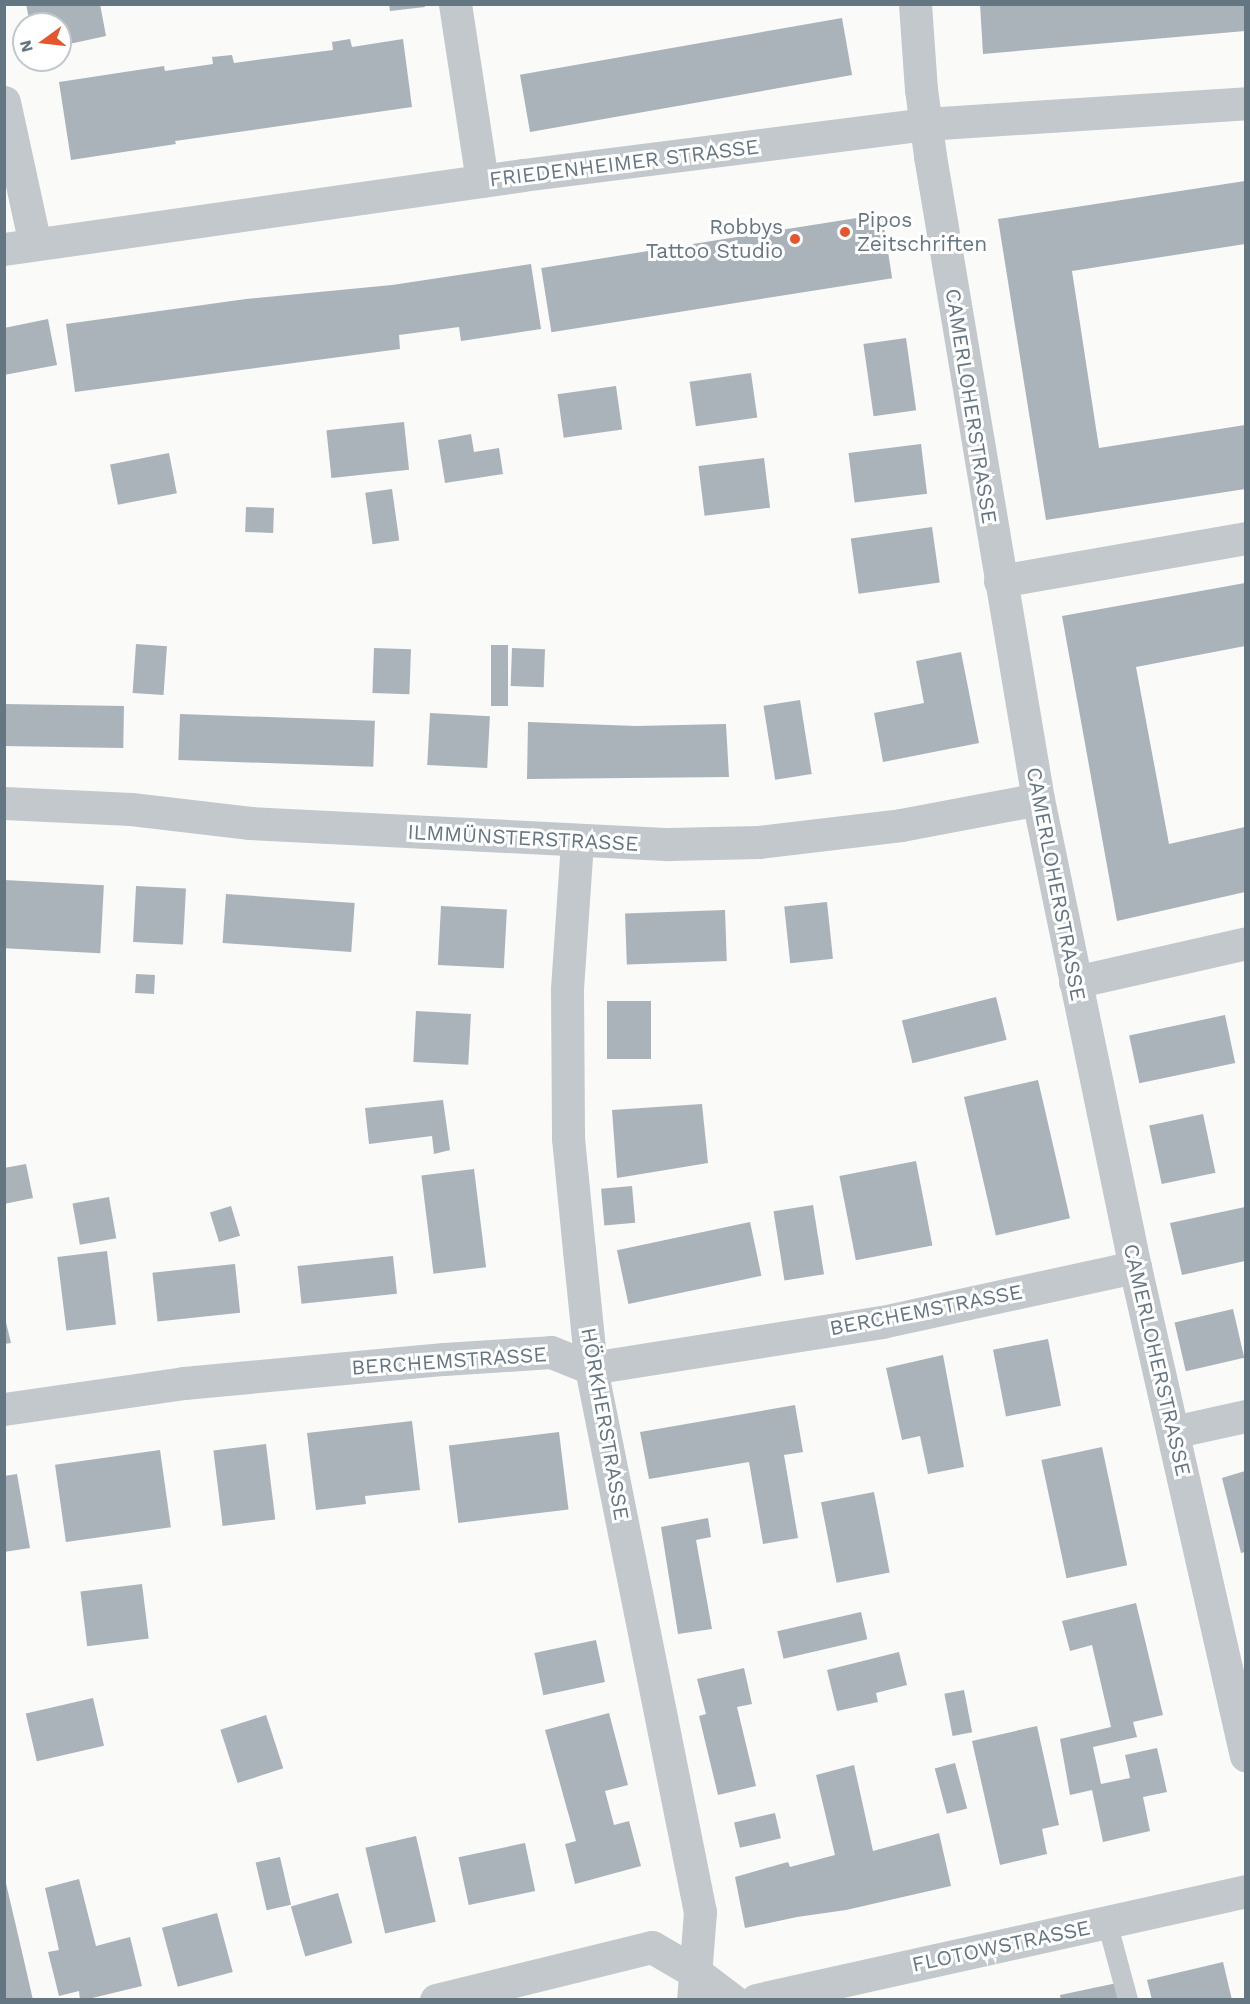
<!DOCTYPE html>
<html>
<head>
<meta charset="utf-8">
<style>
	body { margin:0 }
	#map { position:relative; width:1250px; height:2004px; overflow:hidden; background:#fafaf8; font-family:"Work Sans",sans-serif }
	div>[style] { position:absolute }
	.building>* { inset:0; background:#aab3b9; transform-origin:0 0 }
	.lane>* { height:20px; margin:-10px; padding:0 10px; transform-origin:10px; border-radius:10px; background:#c3c8cc }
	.street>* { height:33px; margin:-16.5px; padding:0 16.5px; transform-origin:16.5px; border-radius:16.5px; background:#c3c8cc }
	.dots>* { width:16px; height:16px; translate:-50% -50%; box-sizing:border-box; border:3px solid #fff; border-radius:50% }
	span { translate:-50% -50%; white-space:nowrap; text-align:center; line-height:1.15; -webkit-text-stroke:6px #fff; paint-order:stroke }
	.street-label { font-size:21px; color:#657683 }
	.poi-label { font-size:21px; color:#657683 }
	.left { translate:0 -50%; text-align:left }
	.right { translate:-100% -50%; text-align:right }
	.frame { position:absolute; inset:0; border:6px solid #657683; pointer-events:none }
	.north { position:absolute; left:12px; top:12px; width:60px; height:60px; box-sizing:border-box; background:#fff; border:2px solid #c1c8cd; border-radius:50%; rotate:255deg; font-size:16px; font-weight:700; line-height:24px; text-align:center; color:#657683 }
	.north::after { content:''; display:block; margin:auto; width:21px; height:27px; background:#e4572e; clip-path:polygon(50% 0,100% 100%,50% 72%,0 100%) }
</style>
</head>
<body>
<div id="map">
	<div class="building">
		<i style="clip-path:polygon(26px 4px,100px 4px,106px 36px,60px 46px,60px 24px,30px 24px)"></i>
		<i style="clip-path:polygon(389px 4px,424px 4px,425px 7px,390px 11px)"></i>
		<i style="clip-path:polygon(980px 4px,1245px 4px,1245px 31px,983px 54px)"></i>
		<i style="left:842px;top:18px;width:58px;height:327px;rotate:80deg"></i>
		<i style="clip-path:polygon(350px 39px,352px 47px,403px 39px,412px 107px,175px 141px,176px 144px,71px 160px,59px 82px,164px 66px,165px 71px,213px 64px,212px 57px,232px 55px,234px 63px,333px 50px,332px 42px)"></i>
		<i style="clip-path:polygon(1245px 181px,1245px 244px,1072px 271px,1099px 448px,1245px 425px,1245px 489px,1046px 520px,998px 219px)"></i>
		<i style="left:882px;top:214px;width:65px;height:345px;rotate:81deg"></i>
		<i style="clip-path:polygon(531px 264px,541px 329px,461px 341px,459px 327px,399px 335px,400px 349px,75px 392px,66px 324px,246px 299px,392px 285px)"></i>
		<i style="clip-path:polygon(48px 319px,57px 365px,4px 375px,4px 328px)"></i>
		<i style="left:906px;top:338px;width:73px;height:43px;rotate:82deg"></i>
		<i style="left:751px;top:373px;width:45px;height:62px;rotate:82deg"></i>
		<i style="left:616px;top:386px;width:44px;height:59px;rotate:82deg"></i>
		<i style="left:404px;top:422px;width:48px;height:78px;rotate:84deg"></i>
		<i style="clip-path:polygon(471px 434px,474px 452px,499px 448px,503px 474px,445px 483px,438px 440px)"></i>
		<i style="left:921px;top:444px;width:50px;height:73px;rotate:83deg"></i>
		<i style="left:169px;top:453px;width:41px;height:60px;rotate:79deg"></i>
		<i style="left:764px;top:458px;width:50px;height:66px;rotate:83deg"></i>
		<i style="left:392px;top:489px;width:52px;height:27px;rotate:82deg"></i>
		<i style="left:246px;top:507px;width:28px;height:25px;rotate:2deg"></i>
		<i style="left:932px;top:527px;width:56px;height:82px;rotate:82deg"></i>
		<i style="clip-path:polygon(1245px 583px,1245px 646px,1136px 667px,1169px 844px,1245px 827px,1245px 892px,1117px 921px,1062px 616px)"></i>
		<i style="left:136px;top:644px;width:31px;height:49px;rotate:4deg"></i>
		<i style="left:491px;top:645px;width:17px;height:61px"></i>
		<i style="left:374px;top:648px;width:37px;height:45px;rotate:2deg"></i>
		<i style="left:512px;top:648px;width:33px;height:38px;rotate:2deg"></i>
		<i style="clip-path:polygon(961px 652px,979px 743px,883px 762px,874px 713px,924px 703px,916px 661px)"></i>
		<i style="left:800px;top:700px;width:75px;height:37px;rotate:81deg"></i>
		<i style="left:4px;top:704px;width:120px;height:42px;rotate:1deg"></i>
		<i style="left:430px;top:713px;width:60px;height:52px;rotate:3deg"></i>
		<i style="left:180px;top:714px;width:195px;height:46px;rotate:2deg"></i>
		<i style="clip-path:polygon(528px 722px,636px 726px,726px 724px,729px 777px,527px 779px)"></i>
		<i style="left:4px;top:880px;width:100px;height:68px;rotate:3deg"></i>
		<i style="left:136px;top:886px;width:50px;height:56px;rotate:3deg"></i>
		<i style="left:226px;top:894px;width:129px;height:49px;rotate:4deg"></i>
		<i style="left:827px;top:902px;width:57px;height:43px;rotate:84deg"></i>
		<i style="left:441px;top:906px;width:66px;height:59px;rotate:3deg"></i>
		<i style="left:725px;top:910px;width:51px;height:100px;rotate:88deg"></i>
		<i style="left:136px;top:974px;width:19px;height:19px;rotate:3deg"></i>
		<i style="left:996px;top:997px;width:44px;height:97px;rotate:76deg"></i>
		<i style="left:607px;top:1001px;width:44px;height:58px"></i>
		<i style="left:416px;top:1011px;width:55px;height:51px;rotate:3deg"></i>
		<i style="left:1225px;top:1015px;width:49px;height:98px;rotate:78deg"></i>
		<i style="left:1038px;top:1080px;width:142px;height:76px;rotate:77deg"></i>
		<i style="clip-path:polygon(443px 1100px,450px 1150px,434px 1154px,432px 1136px,369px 1144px,365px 1108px)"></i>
		<i style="clip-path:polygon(702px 1104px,708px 1163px,617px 1178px,612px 1110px)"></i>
		<i style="left:1203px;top:1114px;width:60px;height:55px;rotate:78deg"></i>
		<i style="left:916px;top:1161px;width:86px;height:78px;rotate:79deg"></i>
		<i style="clip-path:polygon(26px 1164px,33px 1198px,4px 1204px,4px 1168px)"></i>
		<i style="left:474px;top:1169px;width:99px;height:53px;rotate:83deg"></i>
		<i style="left:632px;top:1186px;width:37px;height:31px;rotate:85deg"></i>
		<i style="left:109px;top:1197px;width:42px;height:37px;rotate:80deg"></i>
		<i style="left:813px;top:1205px;width:70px;height:40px;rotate:81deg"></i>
		<i style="left:231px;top:1206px;width:31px;height:22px;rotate:73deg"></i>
		<i style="clip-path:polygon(1245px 1207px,1245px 1261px,1182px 1275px,1170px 1223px)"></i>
		<i style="left:750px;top:1222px;width:55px;height:136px;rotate:78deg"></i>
		<i style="left:107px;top:1251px;width:74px;height:50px;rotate:83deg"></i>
		<i style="left:393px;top:1256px;width:38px;height:96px;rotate:84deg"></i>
		<i style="left:235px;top:1264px;width:49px;height:83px;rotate:84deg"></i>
		<i style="left:1233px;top:1309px;width:50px;height:60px;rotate:77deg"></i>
		<i style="clip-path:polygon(4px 1314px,11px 1343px,4px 1344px)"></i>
		<i style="left:1048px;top:1339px;width:68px;height:56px;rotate:79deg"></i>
		<i style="clip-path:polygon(943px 1355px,964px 1467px,928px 1474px,920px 1436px,902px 1440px,886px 1368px)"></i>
		<i style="clip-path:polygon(795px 1405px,803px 1452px,784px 1455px,798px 1538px,763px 1544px,749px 1462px,649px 1479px,640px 1432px)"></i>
		<i style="clip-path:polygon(412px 1421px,420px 1490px,365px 1496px,366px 1504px,316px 1510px,307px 1433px)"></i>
		<i style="left:559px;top:1432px;width:78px;height:111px;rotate:83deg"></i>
		<i style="left:266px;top:1444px;width:76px;height:53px;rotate:83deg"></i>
		<i style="left:1102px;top:1447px;width:121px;height:62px;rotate:78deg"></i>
		<i style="left:160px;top:1450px;width:78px;height:106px;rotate:82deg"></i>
		<i style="clip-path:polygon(1245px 1471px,1245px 1552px,1241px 1553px,1222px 1478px)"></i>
		<i style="clip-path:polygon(17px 1474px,30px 1548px,4px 1552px,4px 1476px)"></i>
		<i style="left:874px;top:1492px;width:82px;height:54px;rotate:79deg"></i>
		<i style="clip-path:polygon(708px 1518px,711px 1537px,696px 1540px,712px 1629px,678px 1634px,661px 1527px)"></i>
		<i style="left:142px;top:1584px;width:55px;height:62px;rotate:83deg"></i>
		<i style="clip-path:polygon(1136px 1603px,1163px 1715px,1133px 1722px,1137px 1737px,1093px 1747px,1101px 1784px,1130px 1778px,1125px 1755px,1157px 1748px,1167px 1792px,1143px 1797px,1150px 1831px,1103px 1842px,1092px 1790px,1070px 1795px,1060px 1739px,1111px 1727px,1092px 1645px,1070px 1651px,1062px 1621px)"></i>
		<i style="left:861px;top:1612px;width:28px;height:86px;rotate:77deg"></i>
		<i style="left:596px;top:1640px;width:43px;height:63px;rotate:78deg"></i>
		<i style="clip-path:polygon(899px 1652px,907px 1685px,876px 1693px,878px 1702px,837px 1711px,827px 1670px)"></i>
		<i style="clip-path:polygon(744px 1668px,752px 1704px,737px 1707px,756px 1786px,718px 1795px,699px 1716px,706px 1714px,697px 1679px)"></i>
		<i style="left:964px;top:1690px;width:43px;height:20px;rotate:79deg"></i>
		<i style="left:93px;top:1698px;width:49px;height:69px;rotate:77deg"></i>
		<i style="clip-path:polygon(609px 1713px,628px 1785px,605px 1791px,614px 1825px,629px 1821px,641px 1866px,575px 1884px,565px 1844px,576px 1841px,545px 1730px)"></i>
		<i style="left:266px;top:1715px;width:56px;height:48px;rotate:72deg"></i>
		<i style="clip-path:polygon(1037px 1726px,1059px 1825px,1042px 1829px,1047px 1854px,1000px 1865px,972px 1741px)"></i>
		<i style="left:955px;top:1763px;width:47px;height:21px;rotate:75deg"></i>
		<i style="clip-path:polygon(854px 1765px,873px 1851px,939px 1833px,951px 1886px,846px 1910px,797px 1917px,745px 1928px,735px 1877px,788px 1862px,790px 1867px,835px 1855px,816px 1775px)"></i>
		<i style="left:775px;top:1813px;width:26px;height:42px;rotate:77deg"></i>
		<i style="left:416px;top:1836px;width:88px;height:52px;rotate:77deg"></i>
		<i style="left:525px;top:1843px;width:49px;height:68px;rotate:78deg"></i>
		<i style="left:280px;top:1857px;width:49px;height:25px;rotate:77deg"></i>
		<i style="clip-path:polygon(5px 1879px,22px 1952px,33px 2000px,4px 2000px)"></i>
		<i style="clip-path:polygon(79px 1879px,96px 1946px,130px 1937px,142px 1986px,84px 2000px,80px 2000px,79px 1991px,59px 1996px,48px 1952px,59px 1950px,45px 1888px)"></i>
		<i style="left:338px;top:1893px;width:52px;height:49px;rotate:74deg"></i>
		<i style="left:217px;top:1913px;width:61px;height:57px;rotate:75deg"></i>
		<i style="clip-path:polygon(1223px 1962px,1232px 2000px,1152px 2000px,1147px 1980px)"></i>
		<i style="clip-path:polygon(1117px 1983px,1122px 2000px,1061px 2000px,1060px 1995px)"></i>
	</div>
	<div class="lane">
		<i style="left:1107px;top:1922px;width:81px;rotate:74.9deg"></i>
	</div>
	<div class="street">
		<i style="left:455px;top:4px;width:179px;rotate:81.3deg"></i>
		<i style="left:915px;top:4px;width:85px;rotate:86deg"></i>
		<i style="left:921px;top:89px;width:68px;rotate:82.3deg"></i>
		<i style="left:930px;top:156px;width:652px;rotate:80.47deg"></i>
		<i style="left:1038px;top:799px;width:478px;rotate:78.3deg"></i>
		<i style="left:1135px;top:1267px;width:501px;rotate:77.21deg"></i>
		<i style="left:4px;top:102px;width:145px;rotate:77.7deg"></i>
		<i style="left:4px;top:249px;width:524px;rotate:-8.11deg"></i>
		<i style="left:523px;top:175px;width:405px;rotate:-7.2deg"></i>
		<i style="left:925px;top:124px;width:322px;rotate:-3.7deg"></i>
		<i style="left:1000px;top:581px;width:250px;rotate:-9.9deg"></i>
		<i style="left:4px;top:803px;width:127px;rotate:2.7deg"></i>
		<i style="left:131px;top:809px;width:120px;rotate:6.7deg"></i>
		<i style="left:250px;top:823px;width:420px;rotate:2.9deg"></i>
		<i style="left:669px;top:844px;width:90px;rotate:-1.3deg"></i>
		<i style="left:759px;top:842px;width:143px;rotate:-6.8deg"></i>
		<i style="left:901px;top:825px;width:139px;rotate:-10.7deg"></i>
		<i style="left:577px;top:842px;width:148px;rotate:93.9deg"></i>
		<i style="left:567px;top:990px;width:148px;rotate:89.6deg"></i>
		<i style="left:568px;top:1138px;width:113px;rotate:84.4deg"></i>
		<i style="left:579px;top:1250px;width:119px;rotate:84.2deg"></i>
		<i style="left:591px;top:1368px;width:555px;rotate:78.67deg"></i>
		<i style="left:700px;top:1912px;width:88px;rotate:94.5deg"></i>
		<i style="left:1075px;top:982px;width:175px;rotate:-12.8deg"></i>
		<i style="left:4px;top:1409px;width:182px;rotate:-8.2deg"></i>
		<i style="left:184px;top:1383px;width:261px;rotate:-5.3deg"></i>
		<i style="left:444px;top:1359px;width:107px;rotate:-3.7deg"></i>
		<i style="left:551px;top:1352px;width:43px;rotate:21.8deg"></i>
		<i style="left:591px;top:1368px;width:295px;rotate:-9deg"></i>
		<i style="left:882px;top:1322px;width:259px;rotate:-12.3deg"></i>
		<i style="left:1173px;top:1432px;width:75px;rotate:-12.4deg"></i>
		<i style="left:436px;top:2000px;width:222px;rotate:-13.8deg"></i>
		<i style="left:652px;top:1947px;width:50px;rotate:30.2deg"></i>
		<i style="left:695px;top:1972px;width:46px;rotate:37.1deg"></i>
		<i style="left:756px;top:2000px;width:502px;rotate:-12.54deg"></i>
	</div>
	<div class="dots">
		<i style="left:845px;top:232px;background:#e4572e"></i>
		<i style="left:795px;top:239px;background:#e4572e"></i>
	</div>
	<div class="street-label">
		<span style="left:624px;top:163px;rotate:-7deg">FRIEDENHEIMER STRASSE</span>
		<span style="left:971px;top:406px;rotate:81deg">CAMERLOHERSTRASSE</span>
		<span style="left:523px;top:838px;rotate:3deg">ILMMÜNSTERSTRASSE</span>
		<span style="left:1056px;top:884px;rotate:79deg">CAMERLOHERSTRASSE</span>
		<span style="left:926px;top:1310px;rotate:-11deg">BERCHEMSTRASSE</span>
		<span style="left:1157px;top:1360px;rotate:77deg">CAMERLOHERSTRASSE</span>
		<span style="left:449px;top:1361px;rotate:-4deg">BERCHEMSTRASSE</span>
		<span style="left:605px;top:1424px;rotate:80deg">HÖRKHERSTRASSE</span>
		<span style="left:1001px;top:1946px;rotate:-12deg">FLOTOWSTRASSE</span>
	</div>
	<div class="poi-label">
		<span class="left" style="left:857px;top:232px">Pipos<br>Zeitschriften</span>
		<span class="right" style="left:783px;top:239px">Robbys<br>Tattoo Studio</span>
	</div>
	<div class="frame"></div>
	<div class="north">N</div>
</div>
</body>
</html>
